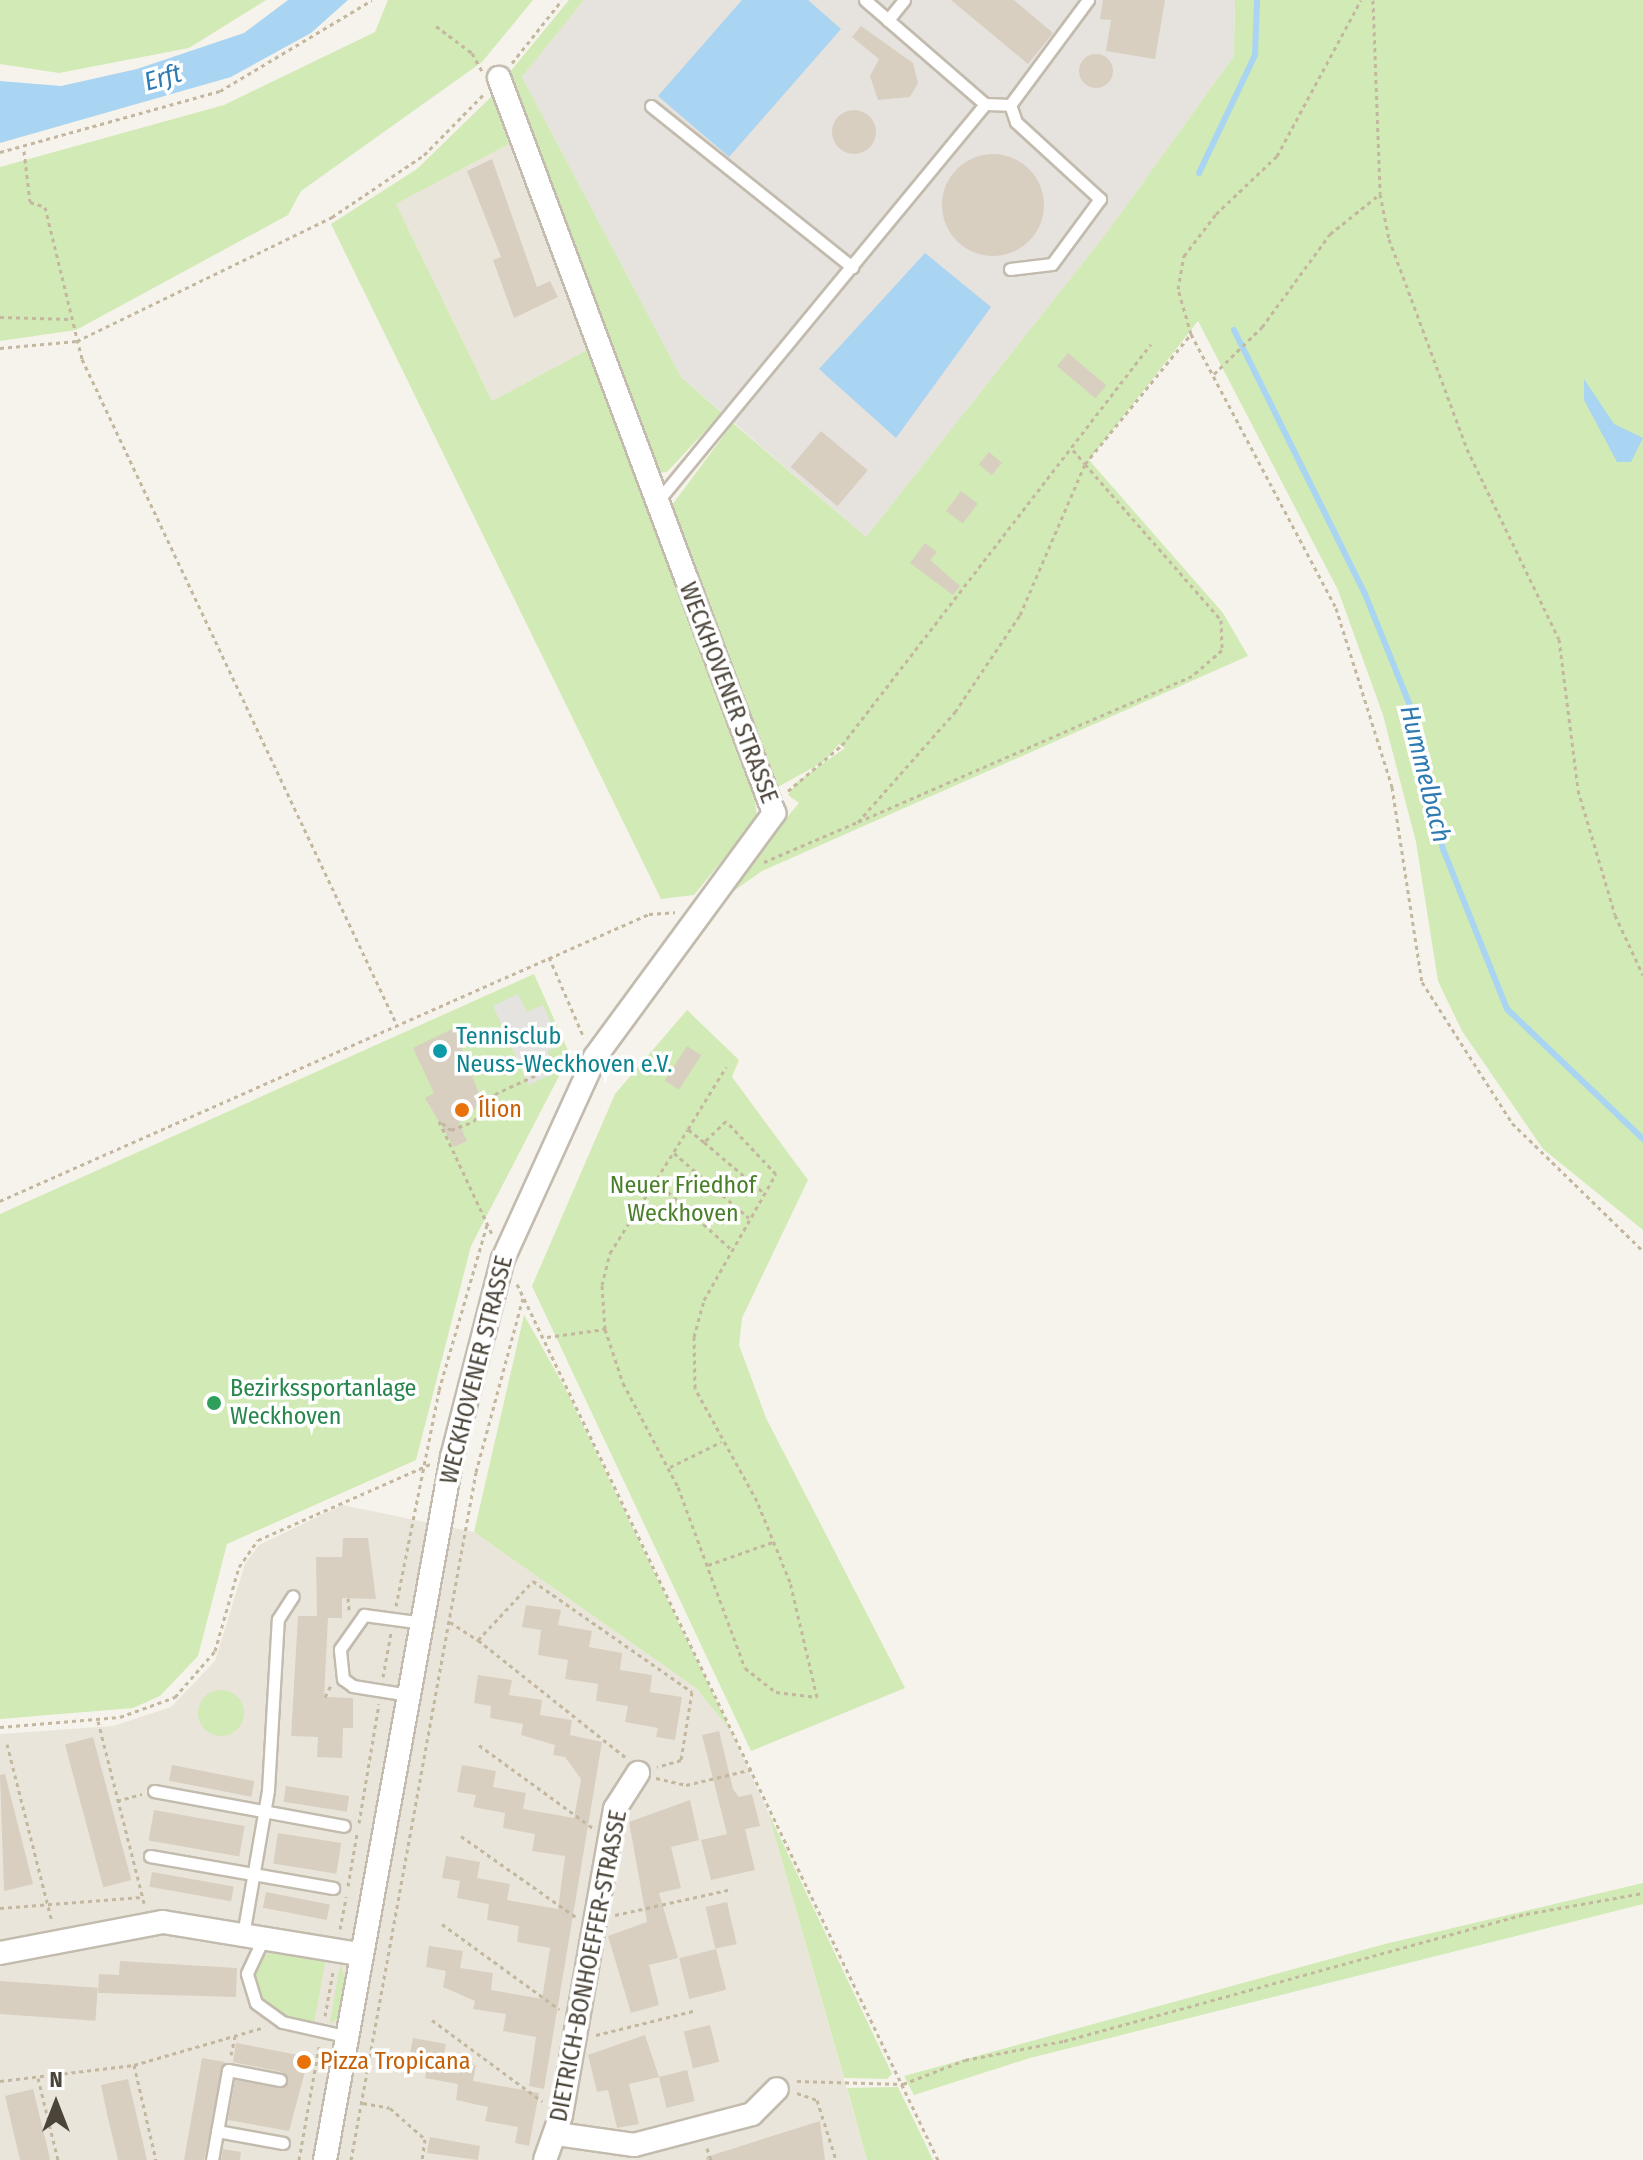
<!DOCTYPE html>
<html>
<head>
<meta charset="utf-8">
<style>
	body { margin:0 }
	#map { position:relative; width:1643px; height:2160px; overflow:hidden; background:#f6f3ec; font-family:"Fira Sans Condensed",sans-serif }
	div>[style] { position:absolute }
	.residential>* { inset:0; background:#eae5da }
	.industrial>* { inset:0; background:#e6e2dd }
	.green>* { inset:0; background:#d2eab5 }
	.round { border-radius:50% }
	.parking>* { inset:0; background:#e5e3e0 }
	.water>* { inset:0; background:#a9d4f2 }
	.stream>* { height:6px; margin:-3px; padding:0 3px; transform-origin:3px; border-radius:3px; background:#a9d4f2 }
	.building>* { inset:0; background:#d8cfc1; transform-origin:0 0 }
	.path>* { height:3px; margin-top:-1.5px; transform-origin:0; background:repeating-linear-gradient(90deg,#c4b79f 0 4px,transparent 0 8px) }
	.roads { filter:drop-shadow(2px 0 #c2bbae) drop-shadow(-2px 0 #c2bbae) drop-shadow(0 2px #c2bbae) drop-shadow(0 -2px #c2bbae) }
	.lane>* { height:11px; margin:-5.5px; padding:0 5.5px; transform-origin:5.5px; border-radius:5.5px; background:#fff }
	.street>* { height:22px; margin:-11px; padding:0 11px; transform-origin:11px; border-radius:11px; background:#fff }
	.dots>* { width:22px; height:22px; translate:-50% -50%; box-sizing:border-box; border:4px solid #fff; border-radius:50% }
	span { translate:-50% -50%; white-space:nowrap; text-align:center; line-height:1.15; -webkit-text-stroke:7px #fff; paint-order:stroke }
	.street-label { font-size:24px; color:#4b4439 }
	.culture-label { font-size:24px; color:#0d838f }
	.left { translate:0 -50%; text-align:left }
	.food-label { font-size:24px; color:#c56008 }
	.park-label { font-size:24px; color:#4a7f2a }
	.leisure-label { font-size:24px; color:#27864d }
	.water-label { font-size:26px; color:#2e7ab2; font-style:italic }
	.north { position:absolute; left:16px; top:2064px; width:80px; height:80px; -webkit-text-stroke:6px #fff; paint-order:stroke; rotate:0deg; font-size:22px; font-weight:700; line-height:32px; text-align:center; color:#4b4439 }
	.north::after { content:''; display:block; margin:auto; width:28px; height:36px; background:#4b4439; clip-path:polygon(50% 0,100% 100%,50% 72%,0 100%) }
</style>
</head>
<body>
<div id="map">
	<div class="residential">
		<i style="clip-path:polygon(509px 144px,589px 349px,492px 401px,396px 204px)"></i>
		<i style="clip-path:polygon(342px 1505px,474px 1532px,696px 1688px,731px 1731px,768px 1812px,867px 2160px,0 2160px,0 1734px,113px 1726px,171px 1707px,215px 1661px,245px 1564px,259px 1545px)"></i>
	</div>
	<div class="industrial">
		<i style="clip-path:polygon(584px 0,1235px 0,1234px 56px,1108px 231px,866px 537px,681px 377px,522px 77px)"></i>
	</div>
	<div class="green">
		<i style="clip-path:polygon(0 0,266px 0,189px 48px,59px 73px,0 64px)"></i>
		<i style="clip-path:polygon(388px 0,533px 0,482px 62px,301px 191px,288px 215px,76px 330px,0 341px,0 167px,224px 105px,375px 32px)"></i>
		<i style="clip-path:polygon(569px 0,584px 0,522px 77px,681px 377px,722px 413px,667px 472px,658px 473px,505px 78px)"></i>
		<i style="clip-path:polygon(1235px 0,1643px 0,1643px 1230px,1543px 1149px,1462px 1031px,1438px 981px,1416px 842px,1383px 715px,1338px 590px,1198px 321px,1089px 460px,1223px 613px,1248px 656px,762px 871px,715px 904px,799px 803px,788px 795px,798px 781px,845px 748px,839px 744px,825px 761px,774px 789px,672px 505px,733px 423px,866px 537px,1108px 231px,1234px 56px)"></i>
		<i style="clip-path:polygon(492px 96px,509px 144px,396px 204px,492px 401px,589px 349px,754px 789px,757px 818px,694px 895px,661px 899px,331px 224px,417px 169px)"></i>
		<i style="clip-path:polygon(534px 974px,570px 1055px,471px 1246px,416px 1460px,227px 1544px,198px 1656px,160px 1696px,133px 1708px,0 1719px,0 1214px)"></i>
		<i style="clip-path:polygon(687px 1010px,739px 1060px,732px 1077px,808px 1180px,742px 1318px,739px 1345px,766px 1418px,905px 1688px,751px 1751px,532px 1286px,615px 1094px)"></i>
		<i style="clip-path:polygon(524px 1315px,565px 1388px,731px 1731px,696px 1688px,474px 1532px)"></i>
		<i class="round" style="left:198px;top:1690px;width:46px;height:46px"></i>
		<i style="clip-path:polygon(768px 1812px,892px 2074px,887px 2079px,844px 2078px)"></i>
		<i style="clip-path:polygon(1643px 1883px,1643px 1904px,1030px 2058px,914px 2095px,904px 2076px,1385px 1944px)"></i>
		<i style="clip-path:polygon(275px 1949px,326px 1958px,314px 2023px,282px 2016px,257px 1995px,255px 1963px)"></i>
		<i style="clip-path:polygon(340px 1964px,347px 1984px,340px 2017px,330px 2024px)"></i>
		<i style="clip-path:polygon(898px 2087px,933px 2160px,867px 2160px,847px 2088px)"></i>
	</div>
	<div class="parking">
		<i style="clip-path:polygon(518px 994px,527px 1012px,543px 1005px,561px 1045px,547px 1051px,556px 1072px,529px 1085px,493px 1006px)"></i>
	</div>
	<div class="water">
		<i style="clip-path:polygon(288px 0,348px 0,311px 33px,231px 77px,0 143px,0 81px,61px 86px,137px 69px,244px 33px)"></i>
		<i style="clip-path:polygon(742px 0,808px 0,841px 29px,729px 157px,658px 96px)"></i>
		<i style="clip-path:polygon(925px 253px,991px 307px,896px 438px,819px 369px)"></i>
		<i style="clip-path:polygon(1584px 379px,1614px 424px,1643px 438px,1631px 462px,1617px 462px,1584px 400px)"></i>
	</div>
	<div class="stream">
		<i style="left:1199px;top:173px;width:131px;rotate:-64.6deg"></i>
		<i style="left:1255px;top:55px;width:55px;rotate:-87.9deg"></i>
		<i style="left:1234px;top:330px;width:295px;rotate:63.6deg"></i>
		<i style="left:1365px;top:594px;width:147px;rotate:68deg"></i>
		<i style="left:1420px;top:730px;width:121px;rotate:79.1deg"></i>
		<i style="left:1443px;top:849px;width:172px;rotate:68.2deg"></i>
		<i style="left:1507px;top:1009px;width:188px;rotate:43.7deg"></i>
	</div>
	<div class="building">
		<i style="clip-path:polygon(951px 0,1014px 0,1053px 33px,1028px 64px)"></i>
		<i style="clip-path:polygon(1103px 0,1165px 0,1155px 59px,1106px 51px,1111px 20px,1100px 19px)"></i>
		<i style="clip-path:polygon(861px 26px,913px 63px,918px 83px,910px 97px,878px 100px,870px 76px,879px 59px,852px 37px)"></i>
		<i class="round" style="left:1079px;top:54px;width:34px;height:34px"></i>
		<i class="round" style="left:832px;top:110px;width:44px;height:44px"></i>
		<i class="round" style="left:942px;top:154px;width:102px;height:102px"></i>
		<i style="clip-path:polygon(492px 159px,537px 287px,550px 281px,558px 297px,514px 318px,493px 260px,501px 257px,467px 171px)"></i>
		<i style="left:1068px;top:353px;width:50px;height:17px;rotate:40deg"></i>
		<i style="left:821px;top:431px;width:61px;height:47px;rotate:40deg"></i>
		<i style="left:989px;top:452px;width:17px;height:16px;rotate:40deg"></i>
		<i style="left:961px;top:491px;width:21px;height:25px;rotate:37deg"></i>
		<i style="clip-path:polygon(925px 543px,937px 552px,930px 560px,960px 586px,953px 595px,910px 563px)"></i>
		<i style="clip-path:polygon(454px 1028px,482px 1102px,459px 1123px,467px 1141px,454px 1147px,425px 1098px,434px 1093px,413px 1048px)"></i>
		<i style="left:687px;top:1046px;width:17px;height:41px;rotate:33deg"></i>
		<i style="clip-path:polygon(343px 1538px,368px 1538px,376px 1599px,342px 1598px,342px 1618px,328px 1618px,324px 1697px,353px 1698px,353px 1728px,343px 1728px,342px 1758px,317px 1757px,318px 1737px,291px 1736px,298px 1616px,317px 1616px,316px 1557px,342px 1557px)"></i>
		<i style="clip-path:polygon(526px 1605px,561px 1610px,558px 1625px,592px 1631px,589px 1647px,622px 1653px,620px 1670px,652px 1675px,650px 1692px,682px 1697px,675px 1740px,656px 1737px,658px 1728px,625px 1722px,628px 1706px,596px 1701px,598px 1684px,565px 1679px,568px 1660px,538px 1655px,541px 1630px,522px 1627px)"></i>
		<i style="clip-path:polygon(478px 1675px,512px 1680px,509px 1695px,542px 1700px,540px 1715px,572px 1720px,570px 1735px,602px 1742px,544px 2089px,529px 2086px,536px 2037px,503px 2031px,506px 2014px,473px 2009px,475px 2001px,443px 1987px,446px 1971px,426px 1967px,429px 1946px,463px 1951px,460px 1968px,493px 1973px,491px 1990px,542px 1999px,550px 1948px,517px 1942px,519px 1926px,487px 1920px,489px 1904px,457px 1898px,460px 1881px,442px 1878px,446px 1856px,480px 1862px,477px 1878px,510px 1884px,507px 1900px,558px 1909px,565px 1856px,532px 1851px,535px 1834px,503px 1828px,505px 1813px,473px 1807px,476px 1795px,457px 1792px,462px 1765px,496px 1771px,493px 1787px,526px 1793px,523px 1809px,574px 1818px,581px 1779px,565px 1757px,553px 1755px,555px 1745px,521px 1735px,523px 1724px,490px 1718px,491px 1706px,474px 1703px)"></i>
		<i style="clip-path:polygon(719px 1731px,733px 1789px,739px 1797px,752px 1794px,760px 1826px,745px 1829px,755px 1870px,711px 1880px,701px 1840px,727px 1834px,702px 1735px)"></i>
		<i style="left:93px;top:1737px;width:148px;height:29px;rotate:75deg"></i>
		<i style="left:172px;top:1765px;width:84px;height:16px;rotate:11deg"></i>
		<i style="clip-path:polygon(5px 1774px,33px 1884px,4px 1891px,0 1775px)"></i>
		<i style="left:286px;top:1786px;width:64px;height:16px;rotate:9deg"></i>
		<i style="clip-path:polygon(690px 1800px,699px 1840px,671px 1847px,681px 1888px,659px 1893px,678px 1958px,649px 1965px,659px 2005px,631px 2013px,608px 1936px,647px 1922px,629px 1822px)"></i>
		<i style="left:154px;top:1810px;width:92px;height:31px;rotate:10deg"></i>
		<i style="left:278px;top:1833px;width:64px;height:31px;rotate:9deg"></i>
		<i style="left:152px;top:1872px;width:83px;height:15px;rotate:10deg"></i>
		<i style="left:266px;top:1892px;width:65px;height:16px;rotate:11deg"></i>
		<i style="left:727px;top:1902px;width:43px;height:22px;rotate:77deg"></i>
		<i style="left:716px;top:1949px;width:42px;height:38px;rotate:76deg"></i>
		<i style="clip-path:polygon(120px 1961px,237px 1968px,236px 1997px,98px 1993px,99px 1974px,119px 1975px)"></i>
		<i style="left:0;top:1981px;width:98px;height:33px;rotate:4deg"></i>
		<i style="left:710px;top:2025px;width:38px;height:27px;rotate:76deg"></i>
		<i style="clip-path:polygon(645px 2035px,659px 2077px,629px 2084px,639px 2124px,617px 2128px,608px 2090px,597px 2092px,588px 2055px)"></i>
		<i style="clip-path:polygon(413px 2038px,446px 2044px,443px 2059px,476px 2065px,473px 2081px,539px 2093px,529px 2146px,515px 2143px,518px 2127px,485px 2121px,488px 2107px,456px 2100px,458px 2084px,425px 2078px,428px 2062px,409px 2059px)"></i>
		<i style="clip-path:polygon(236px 2043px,309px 2057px,289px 2131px,228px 2120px,235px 2080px,279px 2088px,288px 2081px,282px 2072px,233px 2062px)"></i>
		<i style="clip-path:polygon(202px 2058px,225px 2062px,204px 2160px,184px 2160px)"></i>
		<i style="left:687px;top:2070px;width:32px;height:29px;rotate:76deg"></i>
		<i style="clip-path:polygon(128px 2079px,144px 2147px,147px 2160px,118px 2160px,107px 2114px,101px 2085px)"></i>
		<i style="clip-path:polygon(33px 2089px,48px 2150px,50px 2160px,20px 2160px,5px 2096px)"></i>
		<i style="clip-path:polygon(820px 2121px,825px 2160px,706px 2160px,706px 2157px)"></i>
		<i style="clip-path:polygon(430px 2137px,480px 2146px,478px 2160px,427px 2153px)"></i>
		<i style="clip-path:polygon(223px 2149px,241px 2152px,240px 2160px,221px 2160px)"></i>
	</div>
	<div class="path">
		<i style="left:1373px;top:0;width:194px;rotate:87.9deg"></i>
		<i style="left:1380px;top:194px;width:46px;rotate:78.7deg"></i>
		<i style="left:1389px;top:239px;width:224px;rotate:69.6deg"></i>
		<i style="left:1467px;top:449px;width:211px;rotate:64.2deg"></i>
		<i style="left:1559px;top:639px;width:152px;rotate:82.8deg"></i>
		<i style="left:1578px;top:790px;width:130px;rotate:73.5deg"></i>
		<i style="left:1615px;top:915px;width:66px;rotate:65deg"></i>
		<i style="left:436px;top:26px;width:45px;rotate:36.9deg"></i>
		<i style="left:472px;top:53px;width:21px;rotate:61deg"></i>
		<i style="left:512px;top:63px;width:80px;rotate:-51.6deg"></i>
		<i style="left:24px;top:151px;width:51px;rotate:83.3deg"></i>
		<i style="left:30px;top:202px;width:16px;rotate:18deg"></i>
		<i style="left:45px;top:207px;width:156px;rotate:76.3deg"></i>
		<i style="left:82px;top:359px;width:735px;rotate:64.69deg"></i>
		<i style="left:0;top:152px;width:228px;rotate:-15.5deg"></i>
		<i style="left:220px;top:91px;width:177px;rotate:-30.9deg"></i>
		<i style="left:0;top:317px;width:71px;rotate:1.6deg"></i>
		<i style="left:1191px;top:334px;width:310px;rotate:62.1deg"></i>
		<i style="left:1336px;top:608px;width:188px;rotate:72.6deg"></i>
		<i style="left:1392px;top:787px;width:197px;rotate:81.3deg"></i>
		<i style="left:1422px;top:982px;width:167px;rotate:57.4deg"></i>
		<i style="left:1512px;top:1123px;width:183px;rotate:44.3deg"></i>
		<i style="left:0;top:348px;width:77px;rotate:-5.2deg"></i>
		<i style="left:77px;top:341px;width:284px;rotate:-25.9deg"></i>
		<i style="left:332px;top:217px;width:111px;rotate:-34deg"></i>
		<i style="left:424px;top:155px;width:84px;rotate:-45.5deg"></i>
		<i style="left:1214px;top:374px;width:67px;rotate:-44.4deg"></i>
		<i style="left:1262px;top:327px;width:115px;rotate:-53.8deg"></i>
		<i style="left:1330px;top:234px;width:64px;rotate:-38.7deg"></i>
		<i style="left:1073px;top:450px;width:18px;rotate:49deg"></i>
		<i style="left:1085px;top:464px;width:168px;rotate:-50.8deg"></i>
		<i style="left:1191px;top:334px;width:47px;rotate:-106.1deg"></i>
		<i style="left:1178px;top:289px;width:34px;rotate:-80deg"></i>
		<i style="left:1184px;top:256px;width:53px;rotate:-52.7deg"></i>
		<i style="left:1216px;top:214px;width:84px;rotate:-43.6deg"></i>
		<i style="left:1277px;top:156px;width:177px;rotate:-61.7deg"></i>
		<i style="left:788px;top:791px;width:71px;rotate:-40.4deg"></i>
		<i style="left:842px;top:745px;width:506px;rotate:-52.38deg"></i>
		<i style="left:764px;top:862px;width:102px;rotate:-23.1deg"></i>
		<i style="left:858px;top:822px;width:147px;rotate:-48.6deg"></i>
		<i style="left:955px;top:712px;width:117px;rotate:-56.2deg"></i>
		<i style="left:1020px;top:615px;width:164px;rotate:-66.7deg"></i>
		<i style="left:1085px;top:464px;width:207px;rotate:48.9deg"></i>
		<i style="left:1221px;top:620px;width:30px;rotate:88deg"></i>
		<i style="left:1222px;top:650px;width:40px;rotate:139deg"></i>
		<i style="left:1192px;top:676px;width:365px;rotate:156.4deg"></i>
		<i style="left:549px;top:957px;width:88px;rotate:66.6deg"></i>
		<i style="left:439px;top:1121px;width:125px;rotate:64.9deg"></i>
		<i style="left:442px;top:1123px;width:11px;rotate:38deg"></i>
		<i style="left:451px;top:1130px;width:25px;rotate:-21deg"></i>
		<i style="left:474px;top:1121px;width:34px;rotate:-52deg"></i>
		<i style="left:495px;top:1094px;width:57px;rotate:-24.8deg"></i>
		<i style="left:704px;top:1142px;width:79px;rotate:40.4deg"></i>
		<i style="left:674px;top:1153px;width:99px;rotate:40.9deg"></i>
		<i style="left:656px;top:1181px;width:100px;rotate:42.2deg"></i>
		<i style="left:0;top:1201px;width:710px;rotate:-23.86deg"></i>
		<i style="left:649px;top:914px;width:26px;rotate:-4deg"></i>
		<i style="left:517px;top:1284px;width:972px;rotate:64.33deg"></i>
		<i style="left:605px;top:1329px;width:44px;rotate:-93.9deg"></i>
		<i style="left:602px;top:1285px;width:33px;rotate:-76deg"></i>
		<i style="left:610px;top:1253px;width:146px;rotate:-57.8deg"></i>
		<i style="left:547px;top:1337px;width:59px;rotate:-7.9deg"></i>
		<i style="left:605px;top:1329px;width:57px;rotate:71.6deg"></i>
		<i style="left:623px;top:1383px;width:118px;rotate:62.1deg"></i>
		<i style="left:678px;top:1487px;width:193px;rotate:69.7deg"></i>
		<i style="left:745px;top:1668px;width:39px;rotate:38deg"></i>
		<i style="left:776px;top:1692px;width:41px;rotate:7deg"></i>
		<i style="left:817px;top:1697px;width:118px;rotate:-103.2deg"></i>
		<i style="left:790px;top:1582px;width:87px;rotate:-112.2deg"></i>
		<i style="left:757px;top:1501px;width:129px;rotate:-118.8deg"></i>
		<i style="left:695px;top:1388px;width:51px;rotate:-91.1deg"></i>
		<i style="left:694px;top:1337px;width:38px;rotate:-75deg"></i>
		<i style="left:704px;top:1300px;width:145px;rotate:-60.3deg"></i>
		<i style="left:776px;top:1174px;width:73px;rotate:-133.3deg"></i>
		<i style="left:726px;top:1121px;width:30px;rotate:136deg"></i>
		<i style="left:704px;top:1142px;width:21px;rotate:-141deg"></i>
		<i style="left:688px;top:1129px;width:73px;rotate:-58.5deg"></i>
		<i style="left:670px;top:1467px;width:57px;rotate:-26.1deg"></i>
		<i style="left:708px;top:1565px;width:69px;rotate:-19.5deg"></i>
		<i style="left:348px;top:1598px;width:12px;rotate:85deg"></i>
		<i style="left:396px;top:1606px;width:220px;rotate:-78.7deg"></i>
		<i style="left:439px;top:1390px;width:172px;rotate:-73.8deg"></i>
		<i style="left:450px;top:1622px;width:33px;rotate:33deg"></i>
		<i style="left:478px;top:1640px;width:81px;rotate:-47deg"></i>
		<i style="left:533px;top:1581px;width:194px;rotate:34.9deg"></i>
		<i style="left:692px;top:1692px;width:69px;rotate:99.2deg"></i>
		<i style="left:681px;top:1760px;width:25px;rotate:164deg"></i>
		<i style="left:478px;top:1640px;width:188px;rotate:38.5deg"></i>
		<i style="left:383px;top:1677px;width:45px;rotate:-79.7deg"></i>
		<i style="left:325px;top:1697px;width:13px;rotate:-63deg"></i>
		<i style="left:98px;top:1721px;width:188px;rotate:75.8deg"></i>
		<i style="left:0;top:1727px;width:120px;rotate:-4.8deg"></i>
		<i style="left:120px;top:1717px;width:59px;rotate:-20deg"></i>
		<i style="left:175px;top:1697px;width:61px;rotate:-49deg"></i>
		<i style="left:215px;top:1651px;width:87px;rotate:-74.1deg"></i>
		<i style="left:239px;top:1567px;width:33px;rotate:-55deg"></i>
		<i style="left:258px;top:1540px;width:188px;rotate:-23.8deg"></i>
		<i style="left:7px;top:1744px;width:184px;rotate:75.8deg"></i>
		<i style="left:479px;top:1745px;width:141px;rotate:36.1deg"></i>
		<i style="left:656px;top:1778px;width:31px;rotate:13deg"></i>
		<i style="left:686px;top:1785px;width:69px;rotate:-13.4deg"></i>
		<i style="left:117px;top:1801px;width:26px;rotate:-16deg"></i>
		<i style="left:359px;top:1823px;width:121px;rotate:-80.5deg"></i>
		<i style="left:461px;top:1836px;width:141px;rotate:35.2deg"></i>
		<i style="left:348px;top:1886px;width:53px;rotate:-80.2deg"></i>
		<i style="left:0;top:1908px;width:142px;rotate:-4.4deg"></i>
		<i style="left:615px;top:1915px;width:120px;rotate:-12.5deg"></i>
		<i style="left:442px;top:1924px;width:145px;rotate:36deg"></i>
		<i style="left:340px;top:1929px;width:33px;rotate:-79deg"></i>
		<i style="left:325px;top:2016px;width:45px;rotate:-79.7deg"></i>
		<i style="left:432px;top:2020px;width:137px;rotate:36.4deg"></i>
		<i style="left:596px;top:2035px;width:104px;rotate:-13.9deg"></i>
		<i style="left:231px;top:2055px;width:19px;rotate:-78deg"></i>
		<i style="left:134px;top:2065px;width:136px;rotate:-16.2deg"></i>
		<i style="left:38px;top:2078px;width:84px;rotate:76.3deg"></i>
		<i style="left:0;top:2081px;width:135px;rotate:-6.8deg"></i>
		<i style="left:134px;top:2065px;width:98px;rotate:77deg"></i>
		<i style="left:797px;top:2081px;width:106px;rotate:1.6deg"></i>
		<i style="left:903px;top:2084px;width:66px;rotate:-21.2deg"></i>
		<i style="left:965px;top:2060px;width:101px;rotate:-10.9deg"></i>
		<i style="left:1064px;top:2041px;width:479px;rotate:-15.4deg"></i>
		<i style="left:1526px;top:1914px;width:119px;rotate:-10.2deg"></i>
		<i style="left:797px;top:2093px;width:21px;rotate:19deg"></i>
		<i style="left:817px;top:2100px;width:63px;rotate:72.4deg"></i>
		<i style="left:363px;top:2103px;width:27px;rotate:10deg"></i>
		<i style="left:390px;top:2108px;width:47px;rotate:41.5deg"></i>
		<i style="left:425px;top:2139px;width:21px;rotate:98deg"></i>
		<i style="left:707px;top:2148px;width:13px;rotate:72deg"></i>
		<i style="left:299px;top:2160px;width:115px;rotate:-80deg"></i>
		<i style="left:351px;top:2160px;width:699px;rotate:-79.7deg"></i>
		<i style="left:476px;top:1472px;width:180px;rotate:-74.9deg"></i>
	</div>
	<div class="roads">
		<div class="lane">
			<i style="left:865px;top:0;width:30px;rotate:41deg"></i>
			<i style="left:904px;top:0;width:26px;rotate:129deg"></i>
			<i style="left:888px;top:20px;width:128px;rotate:40.9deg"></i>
			<i style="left:651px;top:106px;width:258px;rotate:38.7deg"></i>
			<i style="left:1010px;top:269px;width:42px;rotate:-6.8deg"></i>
			<i style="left:1052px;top:264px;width:81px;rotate:-53.6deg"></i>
			<i style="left:1100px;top:199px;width:114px;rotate:-137.5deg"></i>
			<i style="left:1016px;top:122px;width:18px;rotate:-109deg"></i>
			<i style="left:656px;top:503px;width:517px;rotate:-50.49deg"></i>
			<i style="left:985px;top:104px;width:25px;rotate:2deg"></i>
			<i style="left:1010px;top:105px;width:131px;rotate:-53.4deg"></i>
			<i style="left:409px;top:1695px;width:57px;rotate:-170.9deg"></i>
			<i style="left:353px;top:1686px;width:12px;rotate:-145deg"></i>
			<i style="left:343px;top:1679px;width:30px;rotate:-96deg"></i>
			<i style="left:340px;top:1649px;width:42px;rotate:-54.8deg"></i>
			<i style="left:364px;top:1615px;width:60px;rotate:7.7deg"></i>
			<i style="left:154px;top:1791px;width:193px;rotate:10.4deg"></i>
			<i style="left:150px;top:1856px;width:186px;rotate:9.9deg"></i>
			<i style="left:243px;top:1935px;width:147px;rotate:-80.2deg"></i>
			<i style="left:268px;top:1790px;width:171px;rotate:-86.7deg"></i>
			<i style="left:278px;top:1619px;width:27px;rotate:-57deg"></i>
			<i style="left:263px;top:1939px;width:38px;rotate:115deg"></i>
			<i style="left:247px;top:1974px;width:30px;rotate:73deg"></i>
			<i style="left:256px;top:2003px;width:32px;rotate:36deg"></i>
			<i style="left:282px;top:2022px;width:65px;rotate:12.5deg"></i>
			<i style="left:217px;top:2131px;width:67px;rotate:10.3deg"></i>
			<i style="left:212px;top:2160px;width:91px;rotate:-79.9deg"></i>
			<i style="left:228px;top:2070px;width:53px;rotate:10.9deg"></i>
		</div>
		<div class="street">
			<i style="left:0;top:1953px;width:166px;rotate:-10.8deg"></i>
			<i style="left:163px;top:1922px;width:199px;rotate:9.3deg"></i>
			<i style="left:557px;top:2134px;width:78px;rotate:8.1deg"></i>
			<i style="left:634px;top:2145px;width:122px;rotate:-14.7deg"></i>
			<i style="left:752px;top:2114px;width:35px;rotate:-45deg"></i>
			<i style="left:325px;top:2160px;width:714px;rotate:-79.76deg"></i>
			<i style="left:452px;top:1457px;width:204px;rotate:-75.6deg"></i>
			<i style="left:503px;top:1259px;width:222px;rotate:-65.5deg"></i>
			<i style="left:595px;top:1057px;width:303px;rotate:-53.7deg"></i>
			<i style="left:774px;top:813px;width:785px;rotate:-110.51deg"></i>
			<i style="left:545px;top:2160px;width:48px;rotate:-70.4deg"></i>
			<i style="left:561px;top:2115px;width:311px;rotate:-80deg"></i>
			<i style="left:615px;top:1809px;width:43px;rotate:-57.4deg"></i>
		</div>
	</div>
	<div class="dots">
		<i style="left:440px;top:1051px;background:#0f9aa8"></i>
		<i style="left:462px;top:1110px;background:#e8710a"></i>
		<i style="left:214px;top:1403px;background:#2e9e5b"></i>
		<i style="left:304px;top:2062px;background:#e8710a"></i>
	</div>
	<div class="street-label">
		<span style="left:728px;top:693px;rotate:69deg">WECKHOVENER STRASSE</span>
		<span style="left:477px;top:1370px;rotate:-76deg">WECKHOVENER STRASSE</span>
		<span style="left:589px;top:1966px;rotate:-79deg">DIETRICH-BONHOEFFER-STRASSE</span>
	</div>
	<div class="culture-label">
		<span class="left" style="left:456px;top:1051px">Tennisclub<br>Neuss-Weckhoven e.V.</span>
	</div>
	<div class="food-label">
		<span class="left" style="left:478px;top:1110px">Ílion</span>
		<span class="left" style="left:320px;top:2062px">Pizza Tropicana</span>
	</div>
	<div class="park-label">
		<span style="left:683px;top:1200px">Neuer Friedhof<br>Weckhoven</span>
	</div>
	<div class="leisure-label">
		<span class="left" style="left:230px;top:1403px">Bezirkssportanlage<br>Weckhoven</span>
	</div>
	<div class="water-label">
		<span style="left:163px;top:78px;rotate:-16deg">Erft</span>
		<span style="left:1425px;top:774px;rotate:76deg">Hummelbach</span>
	</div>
	<div class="north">N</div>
</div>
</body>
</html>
